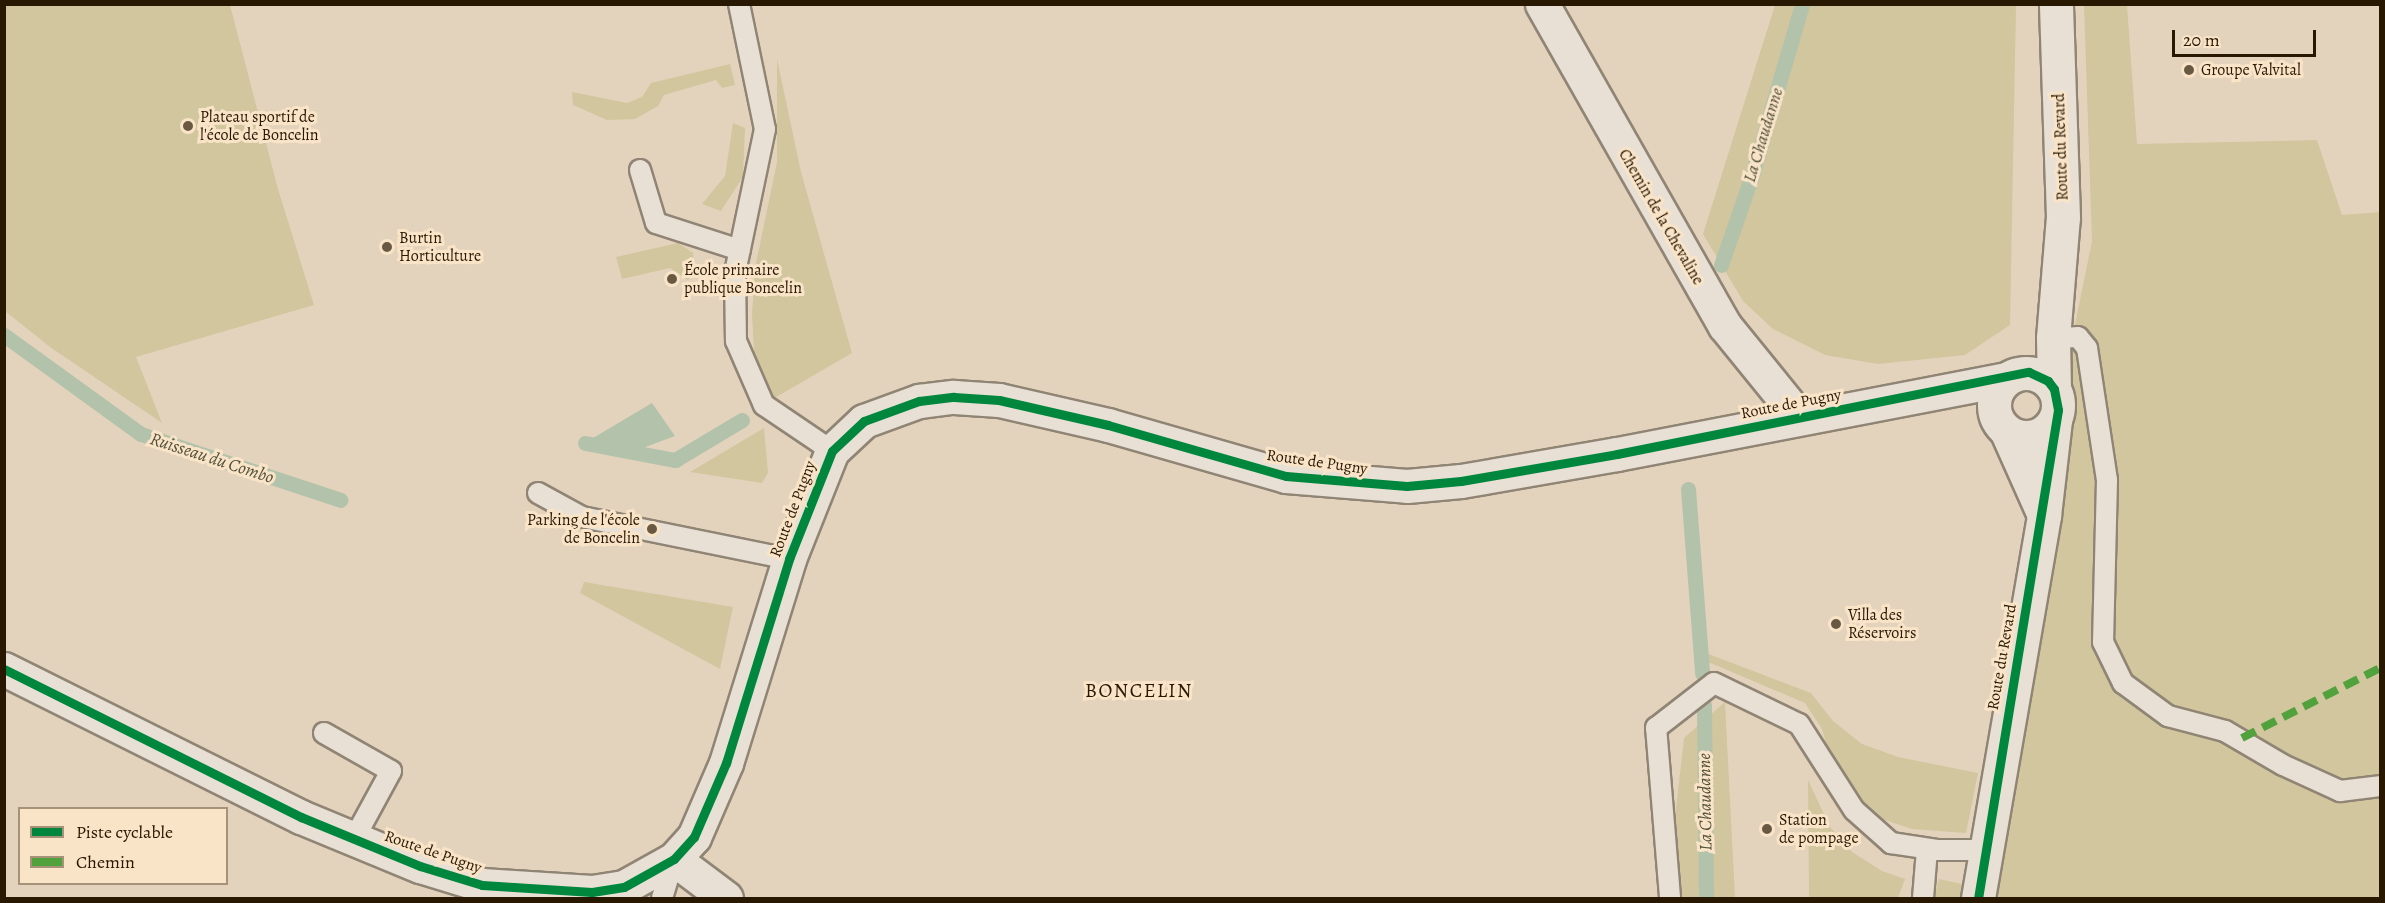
<!DOCTYPE html>
<html>
<head>
<meta charset="utf-8">
<style>
	body { margin:0 }
	#map { position:relative; width:2385px; height:903px; overflow:hidden; background:#e4d3bc; font-family:Alegreya,serif }
	div>[style] { position:absolute }
	.green>* { inset:0; background:#d1c69e }
	.water>* { inset:0; background:#b3c2aa }
	.stream>* { height:15px; margin:-7.5px; padding:0 7.5px; transform-origin:7.5px; border-radius:7.5px; background:#b3c2aa }
	.roads { filter:drop-shadow(2px 0 #908575) drop-shadow(-2px 0 #908575) drop-shadow(0 2px #908575) drop-shadow(0 -2px #908575) }
	.lane>* { height:20px; margin:-10px; padding:0 10px; transform-origin:10px; border-radius:10px; background:#e8e0d4 }
	.street>* { height:33px; margin:-16.5px; padding:0 16.5px; transform-origin:16.5px; border-radius:16.5px; background:#e8e0d4 }
	.secondary>* { height:33px; margin:-16.5px; padding:0 16.5px; transform-origin:16.5px; border-radius:16.5px; background:#e8e0d4 }
	.secondary>.ring { margin:-16.5px; padding:0; box-sizing:content-box; background:none; border:33px solid #e8e0d4; border-radius:50% }
	.quiet>* { height:8px; margin-top:-4px; transform-origin:0; background:repeating-linear-gradient(90deg,#51a13c 0 15px,transparent 0 23px) }
	.cycleway>* { height:9px; margin:-4.5px; padding:0 4.5px; transform-origin:4.5px; border-radius:4.5px; background:#00873e }
	.dots>* { width:16px; height:16px; translate:-50% -50%; box-sizing:border-box; border:3px solid #f9e4c8; border-radius:50% }
	span { translate:-50% -50%; white-space:nowrap; text-align:center; line-height:1.15; -webkit-text-stroke:6px #f9e4c8; paint-order:stroke }
	.poi-label { font-size:16px; color:#291801 }
	.left { translate:0 -50%; text-align:left }
	.right { translate:-100% -50%; text-align:right }
	.street-label { font-size:16px; color:#291801 }
	.water-label { font-size:18px; color:#52513a; font-style:italic }
	.quarter-label { font-size:20px; color:#291801; letter-spacing:1.5px }
	.frame { position:absolute; inset:0; border:6px solid #291801; pointer-events:none }
	.legend { position:absolute; left:18px; top:807px; width:210px; height:78px; box-sizing:border-box; background:#f9e4c8; border:2px solid #a69278; margin:0; padding:8px 10px; list-style:none; font-size:18px; color:#291801 }
	.legend li { display:flex; align-items:center; gap:12px; height:30px }
	.legend b { width:30px; border:2px solid #a69278 }
	.scale { position:absolute; left:2172px; top:30px; width:144px; height:27px; box-sizing:border-box; border:3px solid #291801; border-top:0; padding-left:8px; font-size:18px; line-height:21px; white-space:nowrap; color:#291801; -webkit-text-stroke:4px #f9e4c8; paint-order:stroke }
</style>
</head>
<body>
<div id="map">
	<div class="green">
		<i style="clip-path:polygon(4px 5px,230px 5px,278px 189px,314px 305px,136px 357px,162px 423px,50px 347px,5px 311px)"></i>
		<i style="clip-path:polygon(1775px 5px,2016px 5px,2010px 325px,1965px 355px,1878px 364px,1825px 355px,1773px 329px,1743px 301px,1703px 234px)"></i>
		<i style="clip-path:polygon(2084px 5px,2127px 5px,2137px 144px,2317px 140px,2342px 215px,2380px 212px,2380px 898px,1992px 898px,2062px 436px,2070px 349px,2092px 241px)"></i>
		<i style="clip-path:polygon(777px 59px,801px 172px,852px 353px,771px 400px,754px 352px,752px 314px,755px 268px,777px 162px)"></i>
		<i style="clip-path:polygon(730px 64px,735px 85px,722px 88px,716px 80px,664px 95px,658px 106px,635px 119px,607px 120px,573px 105px,572px 92px,627px 103px,642px 97px,651px 83px)"></i>
		<i style="clip-path:polygon(733px 123px,745px 128px,743px 177px,721px 211px,702px 204px,725px 176px)"></i>
		<i style="clip-path:polygon(678px 243px,693px 253px,694px 273px,688px 280px,670px 268px,622px 279px,616px 257px)"></i>
		<i style="clip-path:polygon(764px 428px,768px 473px,762px 483px,690px 472px)"></i>
		<i style="clip-path:polygon(584px 582px,733px 607px,720px 669px,580px 593px)"></i>
		<i style="clip-path:polygon(1706px 653px,1811px 693px,1833px 721px,1862px 744px,1898px 757px,1978px 773px,1966px 833px,1912px 829px,1879px 818px,1855px 795px,1828px 751px,1822px 729px,1805px 703px,1706px 661px)"></i>
		<i style="clip-path:polygon(1725px 702px,1735px 897px,1809px 898px,1808px 780px,1830px 827px,1852px 852px,1882px 871px,1905px 879px,1898px 898px,1666px 898px,1684px 738px)"></i>
		<i style="clip-path:polygon(1939px 879px,1966px 885px,1968px 898px,1934px 898px)"></i>
	</div>
	<div class="water">
		<i style="clip-path:polygon(652px 403px,675px 436px,632px 452px,599px 447px,593px 438px)"></i>
	</div>
	<div class="stream">
		<i style="left:1721px;top:265px;width:98px;rotate:-71deg"></i>
		<i style="left:1753px;top:172px;width:175px;rotate:-73.7deg"></i>
		<i style="left:4px;top:335px;width:169px;rotate:35.9deg"></i>
		<i style="left:141px;top:434px;width:210px;rotate:18.3deg"></i>
		<i style="left:585px;top:443px;width:92px;rotate:10.7deg"></i>
		<i style="left:675px;top:460px;width:78px;rotate:-30.8deg"></i>
		<i style="left:1688px;top:489px;width:185px;rotate:85.6deg"></i>
		<i style="left:1704px;top:705px;width:193px;rotate:89.4deg"></i>
	</div>
	<div class="roads">
		<div class="lane">
			<i style="left:739px;top:4px;width:128px;rotate:78.3deg"></i>
			<i style="left:765px;top:129px;width:146px;rotate:101.8deg"></i>
			<i style="left:735px;top:272px;width:69px;rotate:89.2deg"></i>
			<i style="left:736px;top:341px;width:70px;rotate:66.4deg"></i>
			<i style="left:764px;top:405px;width:82px;rotate:34.1deg"></i>
			<i style="left:640px;top:170px;width:55px;rotate:73.2deg"></i>
			<i style="left:656px;top:223px;width:88px;rotate:17.8deg"></i>
			<i style="left:2053px;top:338px;width:25px;rotate:-2deg"></i>
			<i style="left:2078px;top:337px;width:14px;rotate:51deg"></i>
			<i style="left:2087px;top:348px;width:134px;rotate:81.4deg"></i>
			<i style="left:2107px;top:480px;width:162px;rotate:91.4deg"></i>
			<i style="left:2103px;top:642px;width:46px;rotate:64deg"></i>
			<i style="left:2123px;top:683px;width:56px;rotate:36.3deg"></i>
			<i style="left:2168px;top:716px;width:59px;rotate:14.7deg"></i>
			<i style="left:2225px;top:731px;width:67px;rotate:30.4deg"></i>
			<i style="left:2283px;top:765px;width:63px;rotate:24.5deg"></i>
			<i style="left:2340px;top:791px;width:40px;rotate:-7.1deg"></i>
			<i style="left:538px;top:493px;width:50px;rotate:28.6deg"></i>
			<i style="left:582px;top:517px;width:211px;rotate:11.5deg"></i>
			<i style="left:324px;top:733px;width:77px;rotate:29.6deg"></i>
			<i style="left:391px;top:771px;width:77px;rotate:118.6deg"></i>
			<i style="left:1670px;top:897px;width:170px;rotate:-94.7deg"></i>
			<i style="left:1656px;top:728px;width:73px;rotate:-37.8deg"></i>
			<i style="left:1714px;top:683px;width:94px;rotate:25.8deg"></i>
			<i style="left:1799px;top:724px;width:102px;rotate:57.4deg"></i>
			<i style="left:1854px;top:810px;width:50px;rotate:41.7deg"></i>
			<i style="left:1891px;top:843px;width:48px;rotate:8.5deg"></i>
			<i style="left:1938px;top:850px;width:46px"></i>
			<i style="left:662px;top:898px;width:41px;rotate:-72.9deg"></i>
			<i style="left:1923px;top:898px;width:49px;rotate:-85.3deg"></i>
		</div>
		<div class="street">
			<i style="left:1542px;top:4px;width:370px;rotate:60.4deg"></i>
			<i style="left:1725px;top:326px;width:117px;rotate:50.9deg"></i>
			<i style="left:674px;top:859px;width:65px;rotate:36.9deg"></i>
		</div>
		<div class="secondary">
			<i class="ring" style="left:1994px;top:373px;width:31px;height:31px"></i>
			<i style="left:2054px;top:389px;width:51px;rotate:-91.1deg"></i>
			<i style="left:2053px;top:338px;width:121px;rotate:-85.3deg"></i>
			<i style="left:2063px;top:217px;width:213px;rotate:-91.9deg"></i>
			<i style="left:2007px;top:432px;width:91px;rotate:66deg"></i>
			<i style="left:4px;top:669px;width:332px;rotate:26.5deg"></i>
			<i style="left:301px;top:817px;width:129px;rotate:22.4deg"></i>
			<i style="left:420px;top:866px;width:65px;rotate:17deg"></i>
			<i style="left:482px;top:885px;width:110px;rotate:3.6deg"></i>
			<i style="left:592px;top:892px;width:32px;rotate:-9deg"></i>
			<i style="left:624px;top:887px;width:57px;rotate:-29.2deg"></i>
			<i style="left:674px;top:859px;width:30px;rotate:-48deg"></i>
			<i style="left:694px;top:837px;width:81px;rotate:-66.6deg"></i>
			<i style="left:726px;top:763px;width:214px;rotate:-72.8deg"></i>
			<i style="left:789px;top:559px;width:116px;rotate:-68.3deg"></i>
			<i style="left:832px;top:451px;width:44px;rotate:-43.2deg"></i>
			<i style="left:864px;top:421px;width:59px;rotate:-20deg"></i>
			<i style="left:919px;top:401px;width:35px;rotate:-7deg"></i>
			<i style="left:954px;top:397px;width:45px;rotate:3.8deg"></i>
			<i style="left:999px;top:400px;width:112px;rotate:12.9deg"></i>
			<i style="left:1108px;top:425px;width:185px;rotate:16deg"></i>
			<i style="left:1286px;top:476px;width:121px;rotate:4.7deg"></i>
			<i style="left:1407px;top:486px;width:54px;rotate:-5.3deg"></i>
			<i style="left:1461px;top:481px;width:158px;rotate:-9.8deg"></i>
			<i style="left:1617px;top:454px;width:396px;rotate:-10.9deg"></i>
			<i style="left:1978px;top:898px;width:389px;rotate:-80.2deg"></i>
			<i style="left:2044px;top:515px;width:96px;rotate:-83.4deg"></i>
		</div>
	</div>
	<div class="quiet">
		<i style="left:2242px;top:738px;width:155px;rotate:-26.9deg"></i>
	</div>
	<div class="cycleway">
		<i style="left:4px;top:669px;width:332px;rotate:26.5deg"></i>
		<i style="left:301px;top:817px;width:129px;rotate:22.4deg"></i>
		<i style="left:420px;top:866px;width:65px;rotate:17deg"></i>
		<i style="left:482px;top:885px;width:110px;rotate:3.6deg"></i>
		<i style="left:592px;top:892px;width:32px;rotate:-9deg"></i>
		<i style="left:624px;top:887px;width:57px;rotate:-29.2deg"></i>
		<i style="left:674px;top:859px;width:30px;rotate:-48deg"></i>
		<i style="left:694px;top:837px;width:81px;rotate:-66.6deg"></i>
		<i style="left:726px;top:763px;width:214px;rotate:-72.8deg"></i>
		<i style="left:789px;top:559px;width:116px;rotate:-68.3deg"></i>
		<i style="left:832px;top:451px;width:44px;rotate:-43.2deg"></i>
		<i style="left:864px;top:421px;width:59px;rotate:-20deg"></i>
		<i style="left:919px;top:401px;width:35px;rotate:-7deg"></i>
		<i style="left:954px;top:397px;width:45px;rotate:3.8deg"></i>
		<i style="left:999px;top:400px;width:112px;rotate:12.9deg"></i>
		<i style="left:1108px;top:425px;width:185px;rotate:16deg"></i>
		<i style="left:1286px;top:476px;width:121px;rotate:4.7deg"></i>
		<i style="left:1407px;top:486px;width:54px;rotate:-5.3deg"></i>
		<i style="left:1461px;top:481px;width:158px;rotate:-9.8deg"></i>
		<i style="left:1617px;top:454px;width:420px;rotate:-11.3deg"></i>
		<i style="left:2029px;top:372px;width:21px;rotate:25deg"></i>
		<i style="left:2048px;top:381px;width:10px;rotate:53deg"></i>
		<i style="left:2054px;top:389px;width:21px;rotate:79deg"></i>
		<i style="left:2058px;top:410px;width:495px;rotate:99.3deg"></i>
	</div>
	<div class="dots">
		<i style="left:2189px;top:70px;background:#6a5942"></i>
		<i style="left:188px;top:126px;background:#6a5942"></i>
		<i style="left:387px;top:247px;background:#6a5942"></i>
		<i style="left:672px;top:279px;background:#6a5942"></i>
		<i style="left:652px;top:529px;background:#6a5942"></i>
		<i style="left:1836px;top:624px;background:#6a5942"></i>
		<i style="left:1767px;top:829px;background:#6a5942"></i>
	</div>
	<div class="poi-label">
		<span class="left" style="left:2201px;top:70px">Groupe Valvital</span>
		<span class="left" style="left:200px;top:126px">Plateau sportif de<br>l'école de Boncelin</span>
		<span class="left" style="left:399px;top:247px">Burtin<br>Horticulture</span>
		<span class="left" style="left:684px;top:279px">École primaire<br>publique Boncelin</span>
		<span class="right" style="left:640px;top:529px">Parking de l'école<br>de Boncelin</span>
		<span class="left" style="left:1848px;top:624px">Villa des<br>Réservoirs</span>
		<span class="left" style="left:1779px;top:829px">Station<br>de pompage</span>
	</div>
	<div class="street-label">
		<span style="left:2061px;top:147px;rotate:-92deg">Route du Revard</span>
		<span style="left:1661px;top:217px;rotate:60deg">Chemin de la Chevaline</span>
		<span style="left:1791px;top:404px;rotate:-11deg">Route de Pugny</span>
		<span style="left:1317px;top:462px;rotate:8deg">Route de Pugny</span>
		<span style="left:793px;top:509px;rotate:-69deg">Route de Pugny</span>
		<span style="left:2002px;top:657px;rotate:-80deg">Route du Revard</span>
		<span style="left:433px;top:852px;rotate:19deg">Route de Pugny</span>
	</div>
	<div class="water-label">
		<span style="left:1763px;top:135px;rotate:-73deg">La Chaudanne</span>
		<span style="left:212px;top:458px;rotate:18deg">Ruisseau du Combo</span>
		<span style="left:1705px;top:802px;rotate:-91deg">La Chaudanne</span>
	</div>
	<div class="quarter-label">
		<span style="left:1139px;top:690px">BONCELIN</span>
	</div>
	<div class="frame"></div>
	<ul class="legend">
	<li><b style="height:8px;background:#00873e"></b>Piste cyclable</li>
	<li><b style="height:8px;background:#51a13c"></b>Chemin</li>
	</ul>
	<div class="scale">20 m</div>
</div>
</body>
</html>
